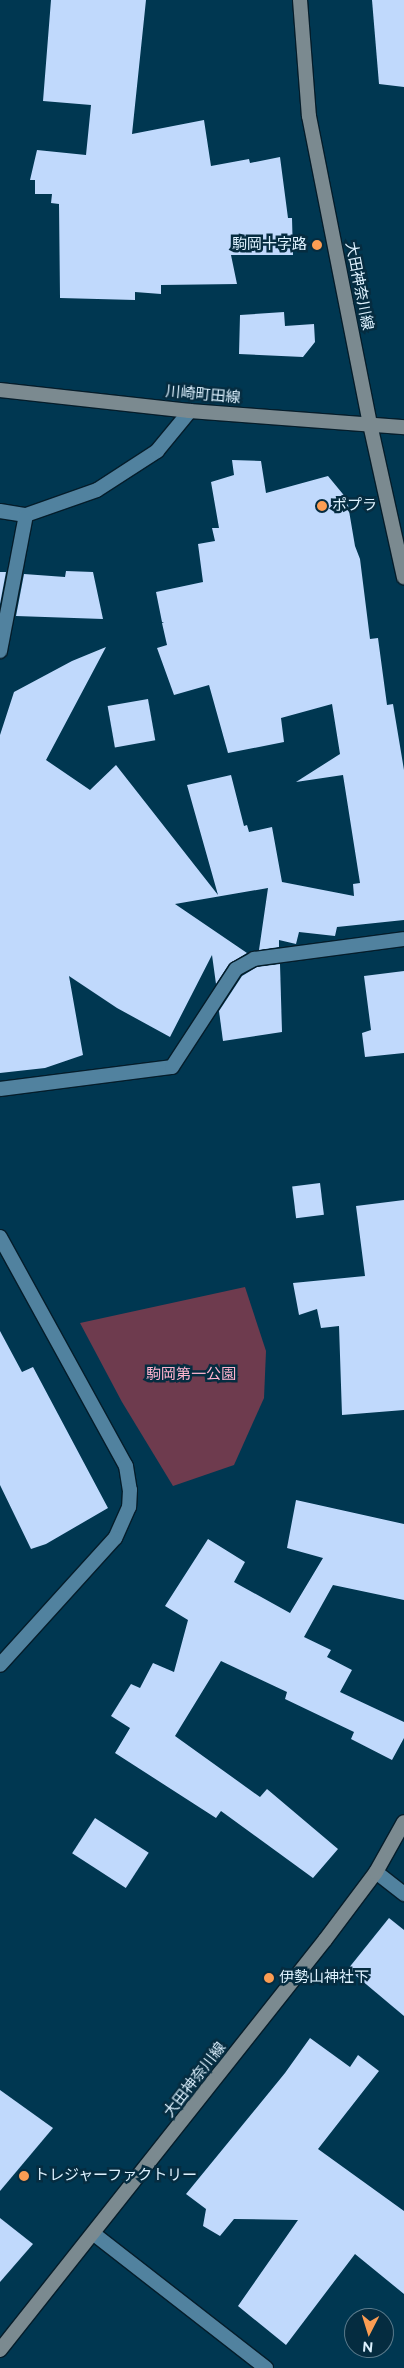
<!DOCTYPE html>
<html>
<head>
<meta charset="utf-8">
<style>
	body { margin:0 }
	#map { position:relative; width:404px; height:2368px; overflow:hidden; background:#003751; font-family:Raleway,"Noto Sans JP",sans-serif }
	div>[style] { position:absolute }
	.green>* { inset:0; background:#6e3b4e }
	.building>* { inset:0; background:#c0d9fc; transform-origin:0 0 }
	.roads { filter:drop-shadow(1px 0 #041d2b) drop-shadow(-1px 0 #041d2b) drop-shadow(0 1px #041d2b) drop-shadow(0 -1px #041d2b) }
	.minor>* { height:14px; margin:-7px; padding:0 7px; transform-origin:7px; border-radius:7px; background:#51829f }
	.secondary>* { height:14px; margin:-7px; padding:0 7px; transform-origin:7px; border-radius:7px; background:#7b8a90 }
	.dots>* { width:14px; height:14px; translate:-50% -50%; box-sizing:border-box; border:2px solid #052c40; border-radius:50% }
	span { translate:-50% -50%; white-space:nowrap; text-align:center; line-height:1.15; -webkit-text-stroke:5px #052c40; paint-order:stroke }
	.poi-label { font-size:15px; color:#ddf1fe }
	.right { translate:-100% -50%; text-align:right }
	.left { translate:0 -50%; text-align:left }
	.street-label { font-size:15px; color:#ddf1fe }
	.park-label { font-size:15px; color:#feb3ce }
	.north { position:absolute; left:344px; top:2308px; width:50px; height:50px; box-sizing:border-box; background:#052c40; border:1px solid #5b7b8c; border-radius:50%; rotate:185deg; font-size:14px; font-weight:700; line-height:20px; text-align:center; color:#ddf1fe }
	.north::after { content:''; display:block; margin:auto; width:18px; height:22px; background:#fc9d53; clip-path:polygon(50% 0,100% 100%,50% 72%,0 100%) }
</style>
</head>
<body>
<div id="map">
	<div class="green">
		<i style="clip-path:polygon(245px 1287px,266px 1351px,264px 1398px,234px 1465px,173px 1486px,122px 1402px,80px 1323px)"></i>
	</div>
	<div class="building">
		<i style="clip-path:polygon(51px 0,146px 0,132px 134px,204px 120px,211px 166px,249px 159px,250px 163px,280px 157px,288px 218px,292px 218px,293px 255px,231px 255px,237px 284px,161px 285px,161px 294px,135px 292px,135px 300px,60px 298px,59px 204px,51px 203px,52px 194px,35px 194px,35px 180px,30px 180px,37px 150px,86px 155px,91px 105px,43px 101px)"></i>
		<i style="clip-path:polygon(372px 0,404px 0,404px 87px,379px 84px)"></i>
		<i style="clip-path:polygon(284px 312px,285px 326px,314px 324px,315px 342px,303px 357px,239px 354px,240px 315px)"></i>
		<i style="clip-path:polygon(232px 460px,261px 461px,266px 493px,328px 476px,347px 499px,355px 546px,360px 559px,370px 639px,378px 638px,387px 705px,393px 704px,404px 770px,404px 920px,337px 927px,335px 936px,299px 932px,296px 944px,279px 940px,279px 947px,259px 950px,268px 888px,175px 904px,247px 953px,229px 964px,216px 984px,212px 955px,170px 1037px,117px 1008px,69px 976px,83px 1055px,45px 1068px,0 1073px,0 735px,14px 692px,72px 661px,106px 647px,46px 760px,90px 790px,116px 765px,218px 895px,187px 785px,231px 775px,244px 826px,247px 825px,249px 832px,272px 827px,282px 882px,354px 896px,353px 884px,360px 883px,343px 775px,296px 782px,340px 754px,332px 704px,281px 718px,284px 742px,228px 753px,209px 685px,174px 695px,157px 648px,167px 645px,162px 623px,164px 622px,162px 622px,156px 592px,203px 582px,198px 544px,215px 541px,212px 528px,219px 528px,211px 482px,234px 475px)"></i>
		<i style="clip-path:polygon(66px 571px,93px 572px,103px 619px,16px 616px,24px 574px,65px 577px)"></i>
		<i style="clip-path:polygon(0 572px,6px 572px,0 604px)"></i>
		<i style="left:148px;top:699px;width:42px;height:41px;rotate:80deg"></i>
		<i style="clip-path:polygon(280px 964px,282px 1032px,223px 1041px,219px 1011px,242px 976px,257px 967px)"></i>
		<i style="clip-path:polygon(404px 971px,404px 1053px,365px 1057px,362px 1033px,371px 1030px,364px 976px)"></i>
		<i style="left:320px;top:1183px;width:32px;height:28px;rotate:83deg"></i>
		<i style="clip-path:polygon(404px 1200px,404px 1410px,342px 1415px,339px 1326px,321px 1328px,317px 1309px,299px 1315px,293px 1283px,365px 1276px,356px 1206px)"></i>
		<i style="clip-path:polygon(0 1331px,22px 1372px,33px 1367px,108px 1508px,46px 1544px,31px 1549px,0 1485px)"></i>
		<i style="clip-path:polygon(296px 1500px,404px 1524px,404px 1600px,333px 1585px,304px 1637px,331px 1650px,327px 1657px,352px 1670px,340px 1692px,404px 1722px,404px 1738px,392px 1760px,351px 1739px,354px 1732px,285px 1699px,287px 1692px,221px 1661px,175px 1736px,260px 1797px,267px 1789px,338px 1849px,313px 1878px,221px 1811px,216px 1818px,115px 1753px,130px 1728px,111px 1716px,131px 1684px,140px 1688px,153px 1663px,174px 1672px,188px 1620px,165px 1606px,208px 1539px,245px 1562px,234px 1582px,290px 1613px,323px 1558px,287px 1548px)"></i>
		<i style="left:95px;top:1818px;width:64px;height:42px;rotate:33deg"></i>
		<i style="clip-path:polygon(389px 1918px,404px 1930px,404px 2016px,348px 1969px)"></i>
		<i style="clip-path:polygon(310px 2038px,350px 2067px,358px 2055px,379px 2071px,318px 2149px,404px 2211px,404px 2294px,355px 2254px,286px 2345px,238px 2306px,298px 2220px,234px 2219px,220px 2236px,203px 2226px,206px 2209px,186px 2194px,285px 2073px)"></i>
		<i style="clip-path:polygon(0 2090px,53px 2128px,0 2191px)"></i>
		<i style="clip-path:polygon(0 2218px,33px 2244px,0 2282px)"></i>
	</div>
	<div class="roads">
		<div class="minor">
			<i style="left:0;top:511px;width:26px;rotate:9deg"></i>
			<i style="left:26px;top:515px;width:75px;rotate:-19.4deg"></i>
			<i style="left:97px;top:490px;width:72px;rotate:-33deg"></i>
			<i style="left:157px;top:451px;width:52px;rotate:-50.5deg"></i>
			<i style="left:0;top:651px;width:138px;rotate:-79.2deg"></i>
			<i style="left:0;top:1089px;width:173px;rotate:-7.3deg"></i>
			<i style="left:172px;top:1067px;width:117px;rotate:-56.9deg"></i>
			<i style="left:236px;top:969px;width:21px;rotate:-29deg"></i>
			<i style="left:254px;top:959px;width:151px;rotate:-7.6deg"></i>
			<i style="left:0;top:1237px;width:261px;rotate:61.2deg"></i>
			<i style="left:126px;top:1466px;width:24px;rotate:81deg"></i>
			<i style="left:130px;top:1490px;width:17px;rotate:93deg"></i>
			<i style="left:129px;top:1507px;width:34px;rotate:114deg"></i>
			<i style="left:115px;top:1538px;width:171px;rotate:132.2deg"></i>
			<i style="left:376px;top:1872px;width:36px;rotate:38deg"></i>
			<i style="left:94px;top:2234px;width:218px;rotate:37.9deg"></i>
		</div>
		<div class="secondary">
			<i style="left:300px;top:0;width:116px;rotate:85.6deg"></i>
			<i style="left:309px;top:116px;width:314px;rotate:78.8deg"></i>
			<i style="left:370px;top:424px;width:157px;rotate:77.5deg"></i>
			<i style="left:0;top:390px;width:191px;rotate:6.3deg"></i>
			<i style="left:190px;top:411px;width:215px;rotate:4.3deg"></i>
			<i style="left:0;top:2350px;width:523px;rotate:-51.6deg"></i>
			<i style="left:325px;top:1940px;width:85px;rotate:-53.1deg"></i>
			<i style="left:376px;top:1872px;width:57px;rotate:-60.8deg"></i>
		</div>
	</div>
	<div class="dots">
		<i style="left:317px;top:245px;background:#fc9d53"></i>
		<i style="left:322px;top:506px;background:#fc9d53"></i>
		<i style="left:269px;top:1978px;background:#fc9d53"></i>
		<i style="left:24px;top:2176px;background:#fc9d53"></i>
	</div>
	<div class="poi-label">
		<span class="right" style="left:307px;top:245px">駒岡十字路</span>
		<span class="left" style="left:332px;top:506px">ポプラ</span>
		<span class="left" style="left:279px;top:1978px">伊勢山神社下</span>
		<span class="left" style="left:34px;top:2176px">トレジャーファクトリー</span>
	</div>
	<div class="street-label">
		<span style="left:359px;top:286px;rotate:79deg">大田神奈川線</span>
		<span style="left:203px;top:395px;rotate:5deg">川崎町田線</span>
		<span style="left:195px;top:2080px;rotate:-52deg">大田神奈川線</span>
	</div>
	<div class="park-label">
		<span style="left:191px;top:1375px">駒岡第一公園</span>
	</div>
	<div class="north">N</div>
</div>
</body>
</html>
